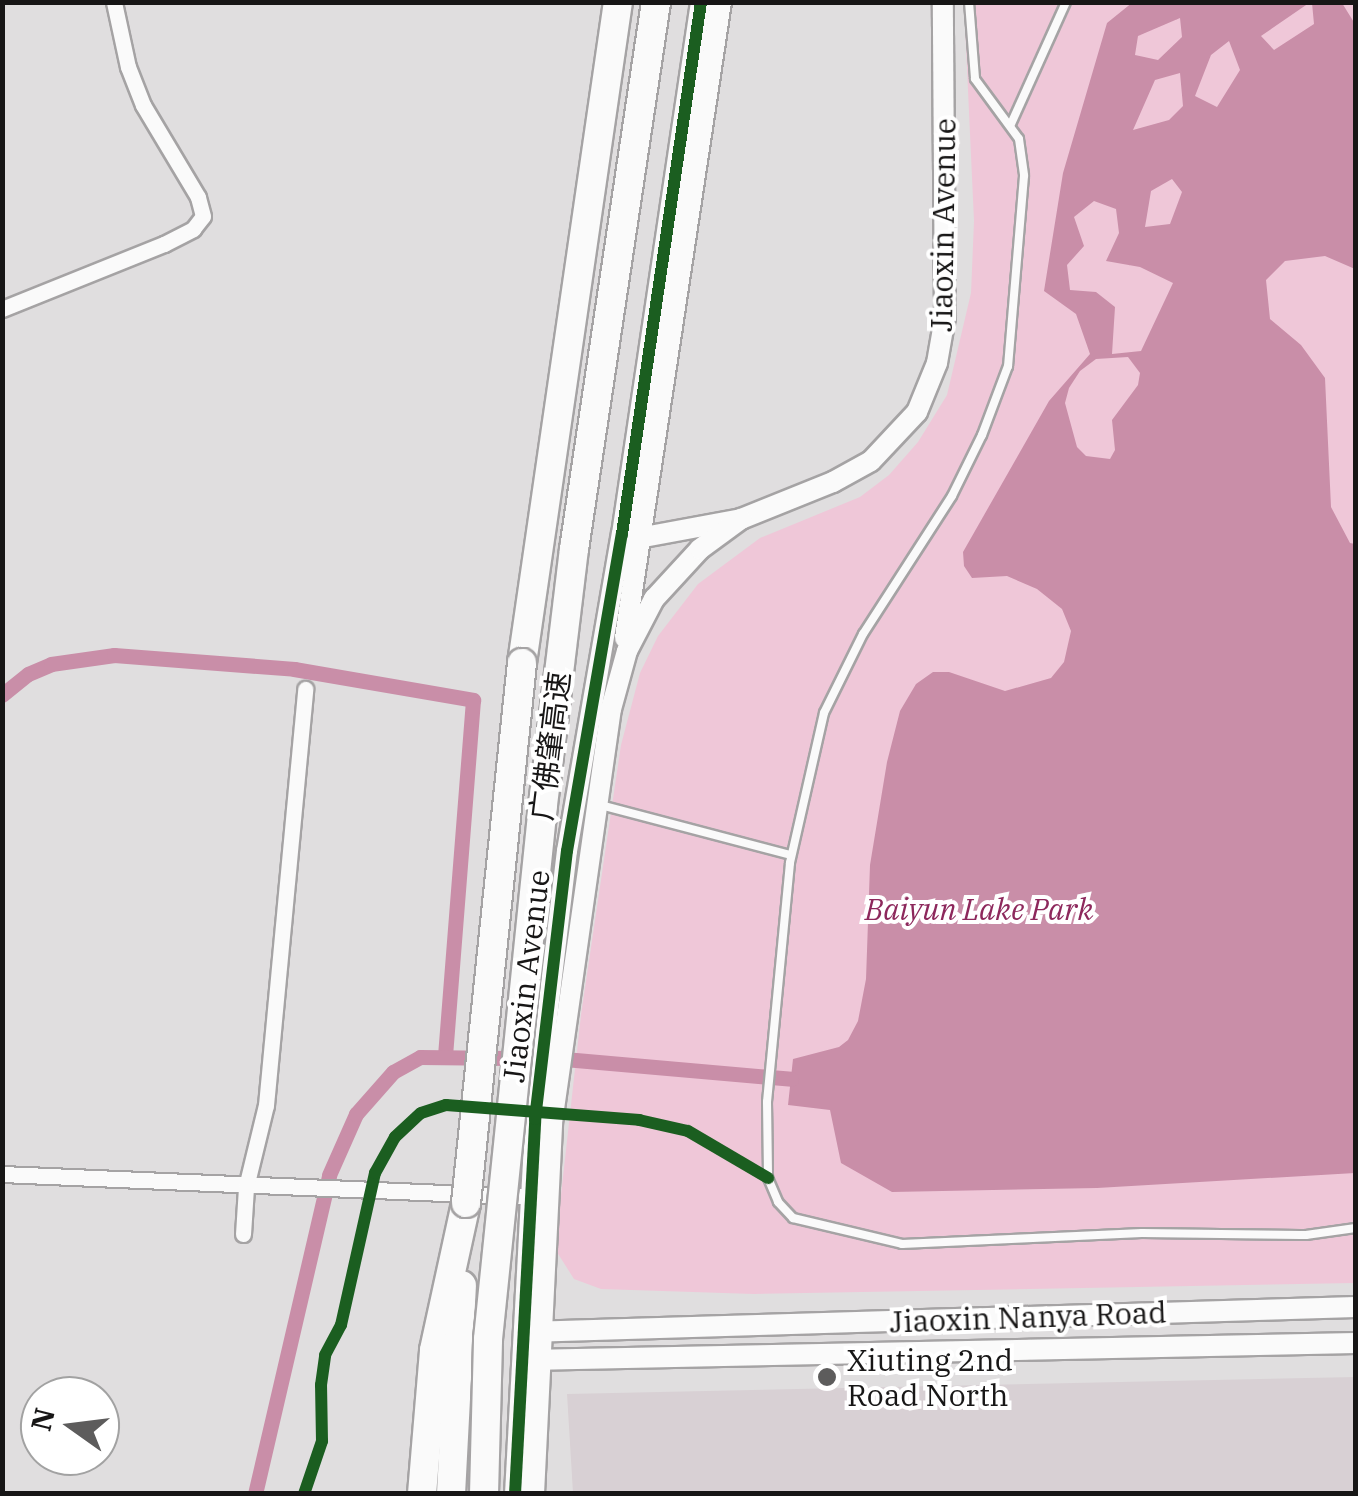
<!DOCTYPE html>
<html>
<head>
<meta charset="utf-8">
<style>
	body { margin:0 }
	#map { position:relative; width:1358px; height:1496px; overflow:hidden; background:#e0dedf; font-family:"IBM Plex Serif","Noto Sans SC",serif }
	div>[style] { position:absolute }
	.built>* { inset:0; background:#d8d0d4 }
	.green>* { inset:0; background:#efc7d8 }
	.water>* { inset:0; background:#c98ea8 }
	.canal>* { height:15px; margin:-7.5px; padding:0 7.5px; transform-origin:7.5px; border-radius:7.5px; background:#c98ea8 }
	.roads { filter:drop-shadow(2px 0 #a5a3a4) drop-shadow(-2px 0 #a5a3a4) drop-shadow(0 2px #a5a3a4) drop-shadow(0 -2px #a5a3a4) }
	.lane>* { height:8px; margin:-4px; padding:0 4px; transform-origin:4px; border-radius:4px; background:#fafafa }
	.street>* { height:15px; margin:-7.5px; padding:0 7.5px; transform-origin:7.5px; border-radius:7.5px; background:#fafafa }
	.secondary>* { height:20px; margin:-10px; padding:0 10px; transform-origin:10px; border-radius:10px; background:#fafafa }
	.highway>* { height:28px; margin:-14px; padding:0 14px; transform-origin:14px; border-radius:14px; background:#fafafa }
	.bridges { filter:drop-shadow(2px 0 #a5a3a4) drop-shadow(-2px 0 #a5a3a4) drop-shadow(0 2px #a5a3a4) drop-shadow(0 -2px #a5a3a4) }
	.highway-bridge>* { height:28px; margin:-14px; padding:0 14px; transform-origin:14px; border-radius:14px; background:#fafafa }
	.cycleway>* { height:12px; margin:-6px; padding:0 6px; transform-origin:6px; border-radius:6px; background:#1b5e20 }
	.dots>* { width:28px; height:28px; translate:-50% -50%; box-sizing:border-box; border:5px solid #fff; border-radius:50% }
	span { translate:-50% -50%; white-space:nowrap; text-align:center; line-height:1.15; -webkit-text-stroke:8px #fff; paint-order:stroke }
	.street-label { font-size:30px; color:#171616 }
	.park-label { font-size:30px; color:#8d285c; font-style:italic }
	.poi-label { font-size:30px; color:#171616 }
	.left { translate:0 -50%; text-align:left }
	.frame { position:absolute; inset:0; border:5px solid #171616; pointer-events:none }
	.north { position:absolute; left:20px; top:1376px; width:100px; height:100px; box-sizing:border-box; background:#fff; border:2px solid #a2a2a2; border-radius:50%; rotate:284deg; font-size:28px; font-weight:700; line-height:40px; text-align:center; color:#171616 }
	.north::after { content:''; display:block; margin:auto; width:35px; height:45px; background:#5d5c5c; clip-path:polygon(50% 0,100% 100%,50% 72%,0 100%) }
</style>
</head>
<body>
<div id="map">
	<div class="built">
		<i style="clip-path:polygon(1355px 1377px,1355px 1493px,573px 1493px,567px 1394px)"></i>
	</div>
	<div class="green">
		<i style="clip-path:polygon(964px 3px,1355px 3px,1355px 1283px,754px 1294px,601px 1289px,574px 1279px,555px 1249px,581px 1015px,621px 745px,640px 673px,658px 636px,698px 584px,760px 538px,860px 497px,889px 475px,918px 442px,947px 395px,971px 293px,974px 221px)"></i>
	</div>
	<div class="water">
		<i style="clip-path:polygon(evenodd,1133px 2px,1309px 3px,1261px 36px,1274px 50px,1314px 24px,1312px 3px,1342px 3px,1355px 24px,1355px 269px,1325px 256px,1285px 261px,1266px 280px,1270px 319px,1301px 345px,1325px 378px,1331px 507px,1350px 543px,1355px 544px,1355px 1173px,1097px 1188px,892px 1192px,841px 1163px,830px 1110px,788px 1105px,793px 1059px,839px 1047px,848px 1040px,858px 1021px,866px 979px,870px 865px,887px 762px,900px 711px,916px 684px,933px 672px,949px 672px,1005px 691px,1051px 678px,1064px 662px,1071px 631px,1062px 609px,1037px 589px,1007px 576px,972px 578px,964px 566px,963px 552px,1049px 401px,1090px 354px,1076px 314px,1044px 291px,1063px 173px,1107px 23px,1133px 2px,1180px 18px,1182px 37px,1158px 60px,1135px 55px,1138px 36px,1180px 18px,1133px 2px,1229px 41px,1240px 70px,1217px 107px,1195px 96px,1211px 55px,1229px 41px,1133px 2px,1180px 73px,1183px 106px,1169px 120px,1133px 130px,1155px 80px,1180px 73px,1133px 2px,1172px 179px,1182px 192px,1170px 224px,1145px 227px,1151px 191px,1172px 179px,1133px 2px,1094px 201px,1116px 209px,1119px 233px,1106px 261px,1140px 267px,1173px 283px,1141px 351px,1112px 354px,1115px 307px,1096px 292px,1070px 290px,1067px 265px,1084px 246px,1074px 217px,1094px 201px,1133px 2px,1128px 357px,1140px 373px,1138px 385px,1112px 420px,1115px 450px,1110px 459px,1086px 456px,1077px 447px,1065px 403px,1069px 388px,1080px 371px,1096px 359px,1128px 357px)"></i>
	</div>
	<div class="canal">
		<i style="left:2px;top:695px;width:33px;rotate:-39deg"></i>
		<i style="left:28px;top:674px;width:25px;rotate:-23deg"></i>
		<i style="left:51px;top:664px;width:64px;rotate:-8.1deg"></i>
		<i style="left:114px;top:655px;width:181px;rotate:4.4deg"></i>
		<i style="left:294px;top:669px;width:182px;rotate:9.8deg"></i>
		<i style="left:473px;top:700px;width:358px;rotate:94.5deg"></i>
		<i style="left:553px;top:1058px;width:239px;rotate:5deg"></i>
		<i style="left:255px;top:1494px;width:327px;rotate:-76.9deg"></i>
		<i style="left:329px;top:1175px;width:67px;rotate:-66.1deg"></i>
		<i style="left:356px;top:1114px;width:56px;rotate:-48.6deg"></i>
		<i style="left:393px;top:1072px;width:31px;rotate:-29deg"></i>
		<i style="left:420px;top:1057px;width:100px;rotate:0.6deg"></i>
	</div>
	<div class="roads">
		<div class="lane">
			<i style="left:969px;top:2px;width:77px;rotate:85.5deg"></i>
			<i style="left:975px;top:79px;width:74px;rotate:53.7deg"></i>
			<i style="left:1019px;top:139px;width:37px;rotate:82deg"></i>
			<i style="left:1024px;top:176px;width:191px;rotate:94.8deg"></i>
			<i style="left:1008px;top:366px;width:74px;rotate:110.6deg"></i>
			<i style="left:982px;top:435px;width:68px;rotate:116.2deg"></i>
			<i style="left:952px;top:496px;width:164px;rotate:122.8deg"></i>
			<i style="left:863px;top:634px;width:88px;rotate:116.3deg"></i>
			<i style="left:824px;top:713px;width:154px;rotate:102.8deg"></i>
			<i style="left:790px;top:863px;width:240px;rotate:95.5deg"></i>
			<i style="left:767px;top:1102px;width:76px;rotate:89.2deg"></i>
			<i style="left:768px;top:1178px;width:26px;rotate:67deg"></i>
			<i style="left:778px;top:1202px;width:22px;rotate:47deg"></i>
			<i style="left:793px;top:1218px;width:112px;rotate:13.4deg"></i>
			<i style="left:902px;top:1244px;width:240px;rotate:-2.6deg"></i>
			<i style="left:1142px;top:1233px;width:164px;rotate:0.7deg"></i>
			<i style="left:1306px;top:1235px;width:50px;rotate:-8deg"></i>
			<i style="left:1011px;top:124px;width:134px;rotate:-65.7deg"></i>
			<i style="left:600px;top:805px;width:197px;rotate:14.7deg"></i>
		</div>
		<div class="street">
			<i style="left:2px;top:309px;width:175px;rotate:-21.9deg"></i>
			<i style="left:164px;top:244px;width:33px;rotate:-27deg"></i>
			<i style="left:193px;top:229px;width:16px;rotate:-52deg"></i>
			<i style="left:203px;top:216px;width:20px;rotate:-105deg"></i>
			<i style="left:198px;top:197px;width:107px;rotate:-120.9deg"></i>
			<i style="left:143px;top:105px;width:41px;rotate:-111.5deg"></i>
			<i style="left:128px;top:67px;width:66px;rotate:-102.2deg"></i>
			<i style="left:2px;top:1174px;width:536px;rotate:2.46deg"></i>
			<i style="left:243px;top:1234px;width:47px;rotate:-86.3deg"></i>
			<i style="left:246px;top:1187px;width:84px;rotate:-76.3deg"></i>
			<i style="left:266px;top:1105px;width:418px;rotate:-84.6deg"></i>
		</div>
		<div class="secondary">
			<i style="left:622px;top:534px;width:22px;rotate:8deg"></i>
			<i style="left:644px;top:537px;width:99px;rotate:-10.5deg"></i>
			<i style="left:741px;top:519px;width:99px;rotate:-21.9deg"></i>
			<i style="left:833px;top:482px;width:43px;rotate:-28.9deg"></i>
			<i style="left:871px;top:461px;width:67px;rotate:-46.8deg"></i>
			<i style="left:917px;top:412px;width:53px;rotate:-67.8deg"></i>
			<i style="left:937px;top:363px;width:47px;rotate:-80.1deg"></i>
			<i style="left:945px;top:317px;width:315px;rotate:-90.4deg"></i>
			<i style="left:625px;top:638px;width:643px;rotate:-81.42deg"></i>
			<i style="left:528px;top:1332px;width:828px;rotate:-1.73deg"></i>
			<i style="left:528px;top:1360px;width:828px;rotate:-1.18deg"></i>
			<i style="left:515px;top:1494px;width:376px;rotate:-86.9deg"></i>
			<i style="left:535px;top:1119px;width:270px;rotate:-83.2deg"></i>
			<i style="left:567px;top:851px;width:322px;rotate:-80.2deg"></i>
			<i style="left:622px;top:534px;width:538px;rotate:-81.55deg"></i>
			<i style="left:534px;top:1494px;width:371px;rotate:-87.2deg"></i>
			<i style="left:552px;top:1123px;width:418px;rotate:-81.9deg"></i>
			<i style="left:611px;top:709px;width:60px;rotate:-74.6deg"></i>
			<i style="left:627px;top:651px;width:59px;rotate:-62.6deg"></i>
			<i style="left:654px;top:599px;width:68px;rotate:-47.4deg"></i>
			<i style="left:700px;top:549px;width:51px;rotate:-36.2deg"></i>
		</div>
		<div class="highway">
			<i style="left:522px;top:663px;width:668px;rotate:-81.74deg"></i>
			<i style="left:422px;top:1494px;width:144px;rotate:-85.2deg"></i>
			<i style="left:434px;top:1350px;width:150px;rotate:-77.7deg"></i>
			<i style="left:451px;top:1494px;width:209px;rotate:-87deg"></i>
		</div>
	</div>
	<div class="bridges">
		<div class="highway-bridge">
			<i style="left:466px;top:1203px;width:543px;rotate:-84.08deg"></i>
			<i style="left:484px;top:1494px;width:155px;rotate:-88.5deg"></i>
			<i style="left:488px;top:1339px;width:537px;rotate:-84.12deg"></i>
			<i style="left:543px;top:805px;width:258px;rotate:-83.1deg"></i>
			<i style="left:574px;top:549px;width:553px;rotate:-81.47deg"></i>
		</div>
	</div>
	<div class="cycleway">
		<i style="left:304px;top:1494px;width:56px;rotate:-71.2deg"></i>
		<i style="left:322px;top:1441px;width:56px;rotate:-91deg"></i>
		<i style="left:321px;top:1385px;width:30px;rotate:-82deg"></i>
		<i style="left:325px;top:1355px;width:34px;rotate:-62deg"></i>
		<i style="left:341px;top:1325px;width:156px;rotate:-77.4deg"></i>
		<i style="left:375px;top:1173px;width:41px;rotate:-60.9deg"></i>
		<i style="left:395px;top:1137px;width:35px;rotate:-43deg"></i>
		<i style="left:421px;top:1113px;width:26px;rotate:-18deg"></i>
		<i style="left:446px;top:1105px;width:194px;rotate:4.4deg"></i>
		<i style="left:639px;top:1120px;width:50px;rotate:12.7deg"></i>
		<i style="left:688px;top:1131px;width:93px;rotate:30.4deg"></i>
		<i style="left:515px;top:1494px;width:376px;rotate:-86.9deg"></i>
		<i style="left:535px;top:1119px;width:270px;rotate:-83.2deg"></i>
		<i style="left:567px;top:851px;width:322px;rotate:-80.2deg"></i>
		<i style="left:622px;top:534px;width:538px;rotate:-81.55deg"></i>
	</div>
	<div class="dots">
		<i style="left:827px;top:1377px;background:#5d5c5c"></i>
	</div>
	<div class="street-label">
		<span style="left:943px;top:225px;rotate:-89deg">Jiaoxin Avenue</span>
		<span style="left:550px;top:746px;rotate:-83deg">广佛肇高速</span>
		<span style="left:526px;top:976px;rotate:-83deg">Jiaoxin Avenue</span>
		<span style="left:1028px;top:1317px;rotate:-2deg">Jiaoxin Nanya Road</span>
	</div>
	<div class="park-label">
		<span style="left:979px;top:909px">Baiyun Lake Park</span>
	</div>
	<div class="poi-label">
		<span class="left" style="left:847px;top:1377px">Xiuting 2nd<br>Road North</span>
	</div>
	<div class="frame"></div>
	<div class="north">N</div>
</div>
</body>
</html>
